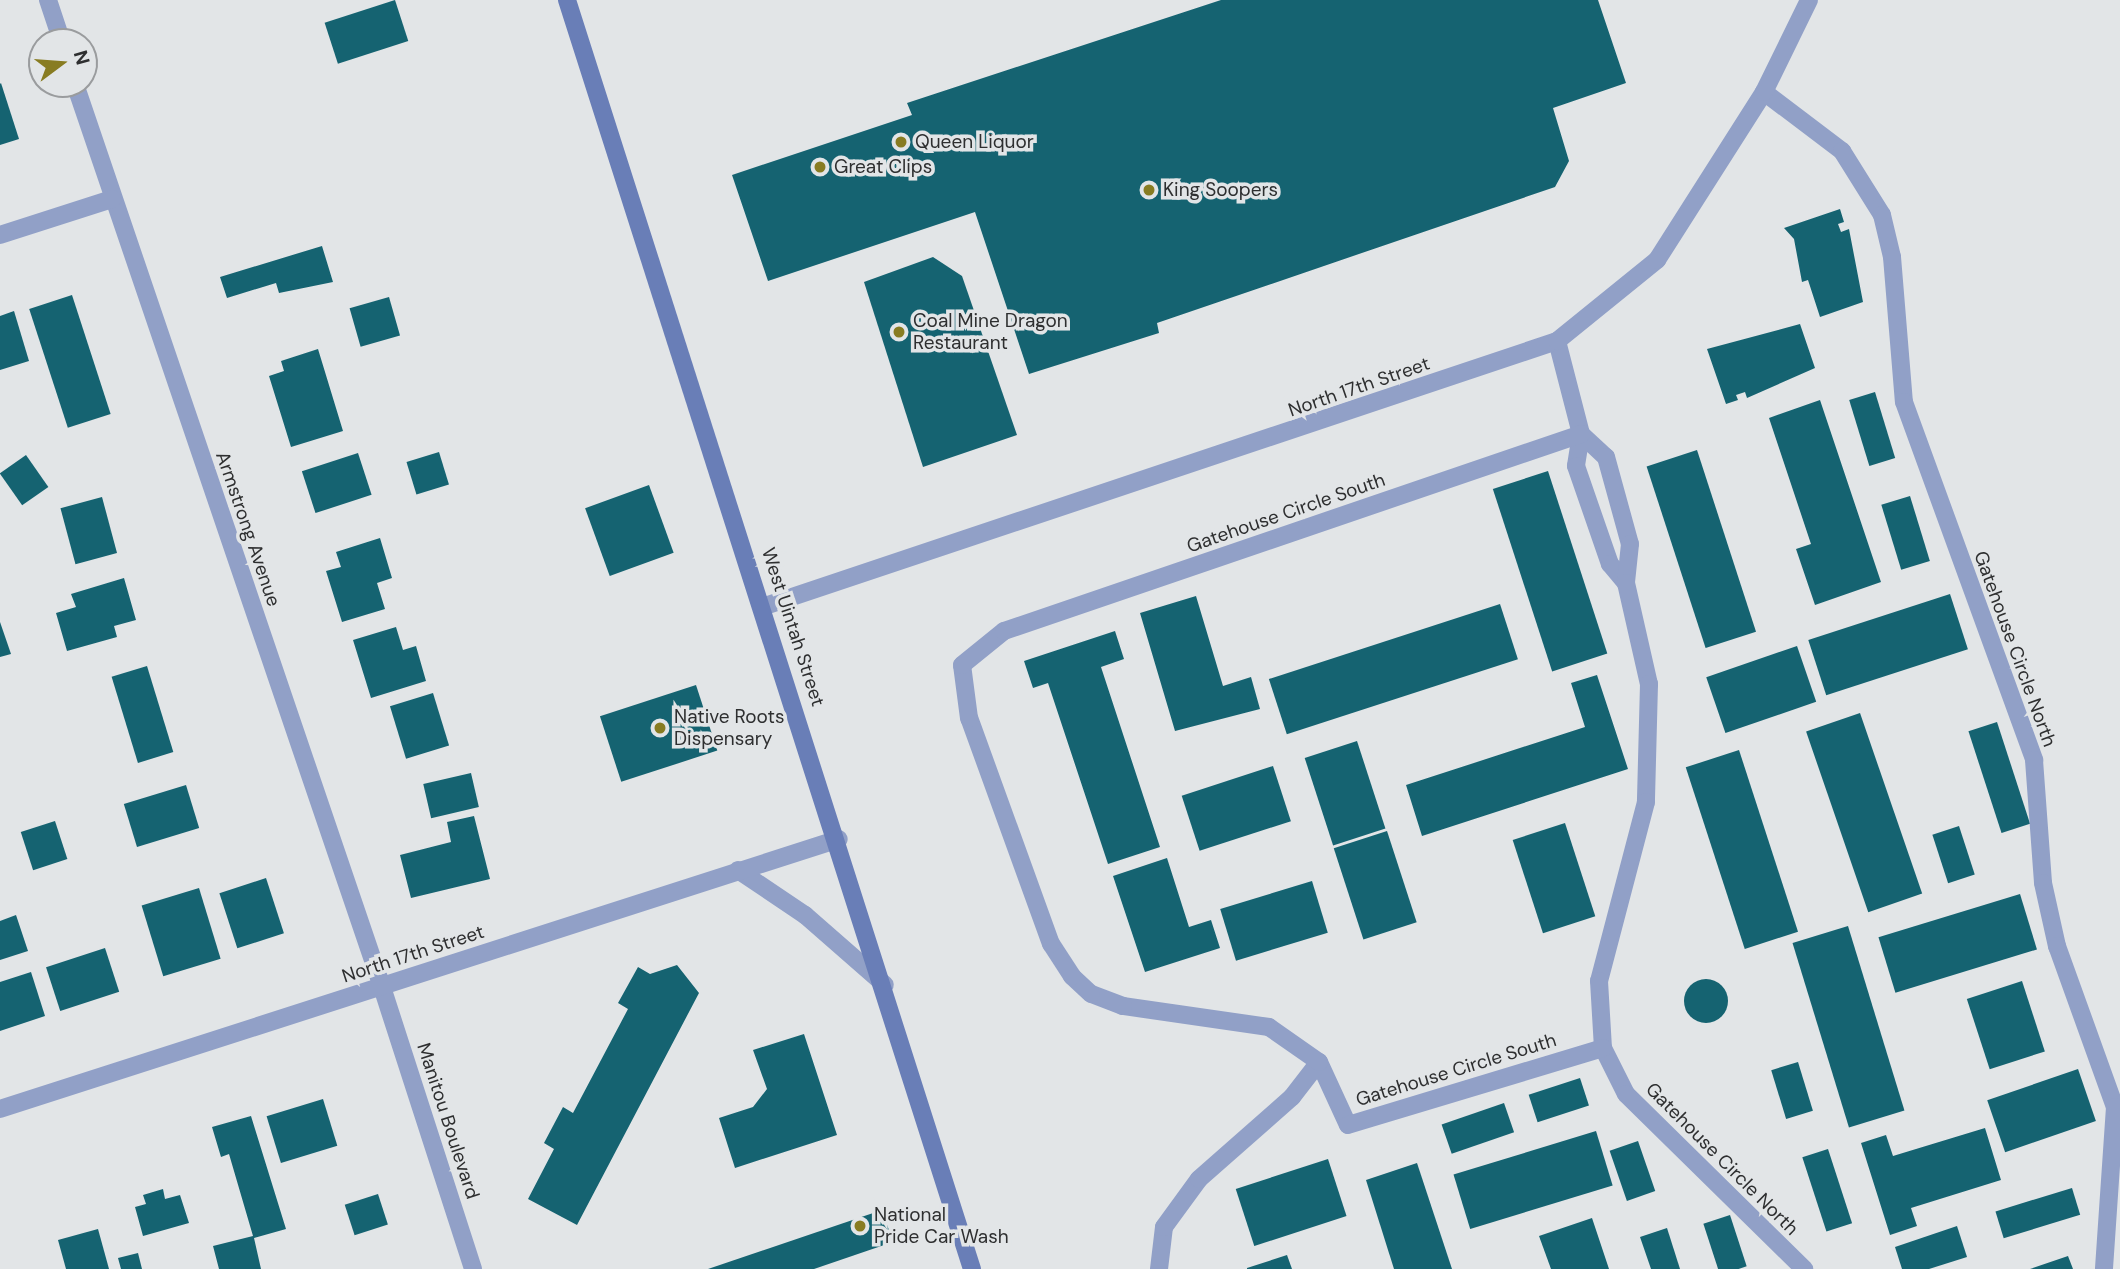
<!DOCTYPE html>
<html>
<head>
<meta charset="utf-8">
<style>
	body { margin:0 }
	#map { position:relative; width:2120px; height:1269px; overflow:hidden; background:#e2e5e7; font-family:"DM Sans",sans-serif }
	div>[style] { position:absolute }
	.building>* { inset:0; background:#156371; transform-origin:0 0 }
	.round { border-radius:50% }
	.minor>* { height:18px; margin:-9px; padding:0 9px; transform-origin:9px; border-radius:9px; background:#91a0c7 }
	.tertiary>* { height:18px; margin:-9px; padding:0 9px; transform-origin:9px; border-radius:9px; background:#91a0c7 }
	.secondary>* { height:18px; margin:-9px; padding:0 9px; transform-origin:9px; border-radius:9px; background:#697eb7 }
	.dots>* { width:19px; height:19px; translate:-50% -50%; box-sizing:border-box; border:4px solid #e2e5e7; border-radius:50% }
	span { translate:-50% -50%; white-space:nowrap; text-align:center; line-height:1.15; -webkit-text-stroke:7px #e2e5e7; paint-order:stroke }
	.poi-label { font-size:19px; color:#2e2f30 }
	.left { translate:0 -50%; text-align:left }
	.street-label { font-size:19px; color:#2e2f30 }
	.north { position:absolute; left:28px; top:28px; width:70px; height:70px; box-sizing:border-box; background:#e2e5e7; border:2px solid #9a9c9e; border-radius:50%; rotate:74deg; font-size:19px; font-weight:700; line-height:28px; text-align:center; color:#2e2f30 }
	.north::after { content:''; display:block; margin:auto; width:24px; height:32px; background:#887c22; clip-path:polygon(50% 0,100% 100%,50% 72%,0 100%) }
</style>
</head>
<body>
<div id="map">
	<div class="building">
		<i style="left:395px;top:0;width:43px;height:74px;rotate:72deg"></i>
		<i style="clip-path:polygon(1221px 0,1598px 0,1626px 83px,1553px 108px,1569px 161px,1555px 187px,1157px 323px,1159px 333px,1029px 374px,975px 212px,768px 281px,732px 175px,912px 115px,907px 103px)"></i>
		<i style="clip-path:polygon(1px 83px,19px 139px,0 145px,0 84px)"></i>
		<i style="clip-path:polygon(1840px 209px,1844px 222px,1838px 224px,1841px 232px,1849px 229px,1863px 302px,1820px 317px,1808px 280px,1802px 282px,1794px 239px,1784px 228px)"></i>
		<i style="clip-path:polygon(322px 246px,333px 282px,279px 293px,276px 283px,227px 298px,220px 277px)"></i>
		<i style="clip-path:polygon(933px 257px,962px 276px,1017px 435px,923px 467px,864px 282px)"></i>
		<i style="left:72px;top:295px;width:125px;height:45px;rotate:72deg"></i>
		<i style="left:389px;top:297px;width:40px;height:41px;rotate:74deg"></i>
		<i style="clip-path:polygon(14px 311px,29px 361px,0 370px,0 316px)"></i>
		<i style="clip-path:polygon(1800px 324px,1815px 368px,1747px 398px,1745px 392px,1736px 395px,1738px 400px,1726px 404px,1707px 349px)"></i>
		<i style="clip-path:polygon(318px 349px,343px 431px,291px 447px,269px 376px,284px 371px,281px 361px)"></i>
		<i style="left:1875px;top:392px;width:69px;height:27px;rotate:73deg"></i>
		<i style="clip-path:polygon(1820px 400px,1881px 582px,1815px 605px,1796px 549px,1811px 544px,1769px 418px)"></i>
		<i style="left:1697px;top:450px;width:191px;height:53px;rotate:72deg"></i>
		<i style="left:439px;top:452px;width:34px;height:34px;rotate:73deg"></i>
		<i style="left:358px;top:453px;width:44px;height:59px;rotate:72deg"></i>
		<i style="left:26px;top:455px;width:39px;height:32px;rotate:55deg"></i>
		<i style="left:1548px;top:471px;width:192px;height:58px;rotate:72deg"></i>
		<i style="left:649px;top:485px;width:72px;height:68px;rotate:70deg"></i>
		<i style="left:1910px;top:496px;width:68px;height:30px;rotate:73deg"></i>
		<i style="left:102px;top:497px;width:58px;height:43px;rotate:75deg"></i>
		<i style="clip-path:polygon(380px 538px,392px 578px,377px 583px,385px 609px,342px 622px,326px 571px,341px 567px,336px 552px)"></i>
		<i style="clip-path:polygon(124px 578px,136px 620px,114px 626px,117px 637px,67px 651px,56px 613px,76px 607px,71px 594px)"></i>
		<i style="left:1950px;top:594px;width:58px;height:149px;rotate:72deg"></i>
		<i style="clip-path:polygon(1196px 596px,1223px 686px,1251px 677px,1260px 709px,1175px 731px,1140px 613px)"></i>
		<i style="left:1500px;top:604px;width:58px;height:243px;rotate:72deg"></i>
		<i style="clip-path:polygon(0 622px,11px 654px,0 657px)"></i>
		<i style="clip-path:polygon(396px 627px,403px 650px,416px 646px,426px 681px,371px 698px,353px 640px)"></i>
		<i style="clip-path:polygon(1115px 631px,1124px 659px,1101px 667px,1160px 847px,1108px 864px,1048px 683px,1033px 688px,1024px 661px)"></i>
		<i style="left:1797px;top:646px;width:59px;height:96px;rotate:71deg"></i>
		<i style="left:147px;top:666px;width:90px;height:37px;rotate:73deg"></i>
		<i style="clip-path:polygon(1597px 675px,1628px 769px,1422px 836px,1406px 785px,1585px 727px,1571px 683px)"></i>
		<i style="left:696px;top:685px;width:69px;height:101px;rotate:72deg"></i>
		<i style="left:433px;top:693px;width:55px;height:45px;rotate:73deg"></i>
		<i style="left:1860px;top:713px;width:191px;height:57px;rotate:71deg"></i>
		<i style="left:1997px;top:722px;width:107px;height:30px;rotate:72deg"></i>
		<i style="left:1357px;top:741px;width:92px;height:55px;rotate:72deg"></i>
		<i style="left:1739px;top:750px;width:191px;height:56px;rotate:72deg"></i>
		<i style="left:1273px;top:766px;width:58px;height:96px;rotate:72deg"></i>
		<i style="left:471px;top:773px;width:35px;height:49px;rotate:77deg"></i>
		<i style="left:186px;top:785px;width:45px;height:65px;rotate:73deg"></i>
		<i style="clip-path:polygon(474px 816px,490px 879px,411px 898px,400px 855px,451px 842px,447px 822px)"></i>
		<i style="left:55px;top:821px;width:40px;height:36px;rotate:72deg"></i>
		<i style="left:1565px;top:823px;width:98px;height:55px;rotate:72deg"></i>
		<i style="left:1959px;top:826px;width:51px;height:28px;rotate:72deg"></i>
		<i style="left:1387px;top:831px;width:96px;height:56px;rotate:72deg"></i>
		<i style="clip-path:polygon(1167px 858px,1189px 927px,1211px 920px,1220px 948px,1145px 972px,1113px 876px)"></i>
		<i style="left:266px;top:878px;width:58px;height:49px;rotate:72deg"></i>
		<i style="left:1312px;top:881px;width:54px;height:96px;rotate:73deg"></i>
		<i style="left:199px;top:888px;width:74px;height:60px;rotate:73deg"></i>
		<i style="left:2020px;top:894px;width:58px;height:148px;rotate:73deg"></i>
		<i style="clip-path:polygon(16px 915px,28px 951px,0 960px,0 921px)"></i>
		<i style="left:1848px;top:926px;width:193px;height:58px;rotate:73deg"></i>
		<i style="left:105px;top:948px;width:46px;height:62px;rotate:72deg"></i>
		<i style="clip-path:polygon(677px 965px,699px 993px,577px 1225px,528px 1199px,554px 1149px,544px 1143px,563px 1107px,573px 1113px,628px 1009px,618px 1003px,638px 967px,650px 974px)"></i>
		<i style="clip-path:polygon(31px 972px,45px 1016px,0 1031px,0 982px)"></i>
		<i class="round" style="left:1684px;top:979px;width:44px;height:44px"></i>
		<i style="left:2022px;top:981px;width:74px;height:58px;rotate:72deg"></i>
		<i style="clip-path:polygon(804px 1034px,837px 1135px,735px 1168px,719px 1118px,753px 1107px,767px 1089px,753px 1050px)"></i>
		<i style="left:1798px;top:1062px;width:51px;height:28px;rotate:73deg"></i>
		<i style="left:2078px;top:1069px;width:55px;height:96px;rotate:71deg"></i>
		<i style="left:1580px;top:1078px;width:29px;height:54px;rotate:72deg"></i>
		<i style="left:323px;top:1099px;width:49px;height:59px;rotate:73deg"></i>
		<i style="left:1504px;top:1103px;width:31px;height:66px;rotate:71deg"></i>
		<i style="clip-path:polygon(251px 1116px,286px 1229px,254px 1238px,261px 1269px,219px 1269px,213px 1246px,253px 1236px,229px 1154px,221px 1157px,212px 1127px)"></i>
		<i style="clip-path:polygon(1985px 1128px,2001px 1180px,1911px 1208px,1917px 1226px,1890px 1235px,1861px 1143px,1886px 1135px,1893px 1156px)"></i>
		<i style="left:1596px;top:1131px;width:57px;height:149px;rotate:73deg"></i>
		<i style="left:1638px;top:1141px;width:53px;height:30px;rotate:71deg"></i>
		<i style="left:1828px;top:1149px;width:78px;height:27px;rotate:72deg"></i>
		<i style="left:1328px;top:1159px;width:60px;height:97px;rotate:72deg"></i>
		<i style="clip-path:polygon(1417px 1163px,1452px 1269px,1394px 1269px,1366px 1180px)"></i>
		<i style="left:2072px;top:1188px;width:28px;height:80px;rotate:73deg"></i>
		<i style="clip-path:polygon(163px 1189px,165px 1199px,180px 1195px,189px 1223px,143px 1236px,135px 1207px,146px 1204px,143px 1195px)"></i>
		<i style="left:378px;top:1194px;width:32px;height:35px;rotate:72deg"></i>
		<i style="clip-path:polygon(882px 1210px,893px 1242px,814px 1269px,708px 1269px)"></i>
		<i style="left:1730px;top:1215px;width:54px;height:28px;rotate:72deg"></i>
		<i style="clip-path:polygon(1592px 1218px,1609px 1269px,1551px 1269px,1539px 1236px)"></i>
		<i style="clip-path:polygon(1957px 1226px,1967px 1257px,1929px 1269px,1902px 1269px,1895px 1247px)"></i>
		<i style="clip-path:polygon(1667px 1228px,1680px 1269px,1651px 1269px,1640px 1237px)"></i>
		<i style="clip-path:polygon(98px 1229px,109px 1269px,66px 1269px,58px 1240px)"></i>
		<i style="clip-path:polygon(138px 1253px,142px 1269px,121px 1269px,118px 1258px)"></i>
		<i style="clip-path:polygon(1287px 1255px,1292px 1269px,1247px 1269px,1247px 1268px)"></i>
		<i style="clip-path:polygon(2068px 1256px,2073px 1269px,2030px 1269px)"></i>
	</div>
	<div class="minor">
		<i style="left:48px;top:0;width:44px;rotate:71.6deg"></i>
		<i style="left:75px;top:84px;width:954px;rotate:71.22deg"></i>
		<i style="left:1764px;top:92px;width:98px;rotate:37.1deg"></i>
		<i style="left:1842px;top:151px;width:75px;rotate:58deg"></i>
		<i style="left:1882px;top:215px;width:43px;rotate:76.6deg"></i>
		<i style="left:1892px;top:257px;width:145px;rotate:85.3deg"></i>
		<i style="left:1904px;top:402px;width:381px;rotate:70deg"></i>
		<i style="left:2034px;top:760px;width:123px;rotate:85.8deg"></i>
		<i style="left:2043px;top:883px;width:65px;rotate:77.5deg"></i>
		<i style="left:2057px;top:946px;width:171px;rotate:70.2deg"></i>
		<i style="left:2115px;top:1107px;width:162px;rotate:93.9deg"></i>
		<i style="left:0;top:235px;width:118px;rotate:-17.8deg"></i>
		<i style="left:1557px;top:341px;width:96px;rotate:75.5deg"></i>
		<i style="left:1581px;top:434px;width:32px;rotate:99deg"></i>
		<i style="left:1576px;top:466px;width:104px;rotate:70.9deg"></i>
		<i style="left:1610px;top:564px;width:25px;rotate:50deg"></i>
		<i style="left:1581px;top:434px;width:34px;rotate:43deg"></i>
		<i style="left:1606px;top:457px;width:90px;rotate:74.6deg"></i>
		<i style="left:1630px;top:544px;width:39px;rotate:96deg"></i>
		<i style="left:1626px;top:583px;width:104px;rotate:77.2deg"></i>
		<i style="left:1649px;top:684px;width:118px;rotate:91.5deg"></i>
		<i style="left:1646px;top:802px;width:185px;rotate:104.7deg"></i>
		<i style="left:1599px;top:981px;width:67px;rotate:86.6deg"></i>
		<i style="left:1603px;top:1048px;width:51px;rotate:63.4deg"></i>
		<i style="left:1626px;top:1094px;width:250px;rotate:44.5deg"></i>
		<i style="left:765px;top:606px;width:835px;rotate:-18.5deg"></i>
		<i style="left:1557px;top:341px;width:129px;rotate:-39deg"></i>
		<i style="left:1657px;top:260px;width:199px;rotate:-57.5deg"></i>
		<i style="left:1764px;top:92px;width:102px;rotate:-63.9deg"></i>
		<i style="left:1319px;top:1062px;width:69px;rotate:65.3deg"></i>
		<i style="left:1348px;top:1125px;width:266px;rotate:-16.8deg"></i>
		<i style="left:1159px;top:1269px;width:42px;rotate:-83.2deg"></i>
		<i style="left:1164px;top:1227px;width:59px;rotate:-53.9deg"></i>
		<i style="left:1199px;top:1179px;width:124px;rotate:-41.4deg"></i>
		<i style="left:1292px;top:1097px;width:44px;rotate:-52.4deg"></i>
		<i style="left:1319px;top:1062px;width:61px;rotate:-145deg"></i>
		<i style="left:1269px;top:1027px;width:148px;rotate:-171.8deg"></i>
		<i style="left:1123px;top:1006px;width:34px;rotate:-159deg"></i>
		<i style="left:1091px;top:994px;width:26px;rotate:-137deg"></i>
		<i style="left:1072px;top:976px;width:38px;rotate:-123deg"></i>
		<i style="left:1051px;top:944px;width:240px;rotate:-109.9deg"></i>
		<i style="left:969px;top:718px;width:53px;rotate:-97.5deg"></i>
		<i style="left:962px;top:665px;width:54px;rotate:-39deg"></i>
		<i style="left:1004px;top:631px;width:610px;rotate:-18.85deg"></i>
	</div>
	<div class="tertiary">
		<i style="left:738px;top:870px;width:81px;rotate:33.9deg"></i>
		<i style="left:805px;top:915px;width:106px;rotate:41.2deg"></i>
		<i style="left:382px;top:987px;width:296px;rotate:72.1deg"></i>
		<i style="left:0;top:1109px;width:881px;rotate:-17.84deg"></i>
	</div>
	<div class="secondary">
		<i style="left:567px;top:0;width:1332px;rotate:72.3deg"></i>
	</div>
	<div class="dots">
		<i style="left:901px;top:142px;background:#887c22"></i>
		<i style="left:820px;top:167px;background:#887c22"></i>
		<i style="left:1149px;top:190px;background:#887c22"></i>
		<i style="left:899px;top:332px;background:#887c22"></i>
		<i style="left:660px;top:728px;background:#887c22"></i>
		<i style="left:860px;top:1226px;background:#887c22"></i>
	</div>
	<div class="poi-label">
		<span class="left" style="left:915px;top:142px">Queen Liquor</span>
		<span class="left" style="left:834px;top:167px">Great Clips</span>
		<span class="left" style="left:1163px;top:190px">King Soopers</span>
		<span class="left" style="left:913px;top:332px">Coal Mine Dragon<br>Restaurant</span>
		<span class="left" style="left:674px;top:728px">Native Roots<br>Dispensary</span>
		<span class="left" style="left:874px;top:1226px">National<br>Pride Car Wash</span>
	</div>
	<div class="street-label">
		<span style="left:1359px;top:387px;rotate:-19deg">North 17th Street</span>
		<span style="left:1286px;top:513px;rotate:-19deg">Gatehouse Circle South</span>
		<span style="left:248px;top:529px;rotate:71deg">Armstrong Avenue</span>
		<span style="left:793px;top:627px;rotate:72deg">West Uintah Street</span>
		<span style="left:2015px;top:649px;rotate:70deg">Gatehouse Circle North</span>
		<span style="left:413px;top:954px;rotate:-18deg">North 17th Street</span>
		<span style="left:1456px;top:1070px;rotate:-17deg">Gatehouse Circle South</span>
		<span style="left:448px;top:1121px;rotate:72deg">Manitou Boulevard</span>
		<span style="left:1722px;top:1159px;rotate:45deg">Gatehouse Circle North</span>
	</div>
	<div class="north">N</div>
</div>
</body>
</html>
